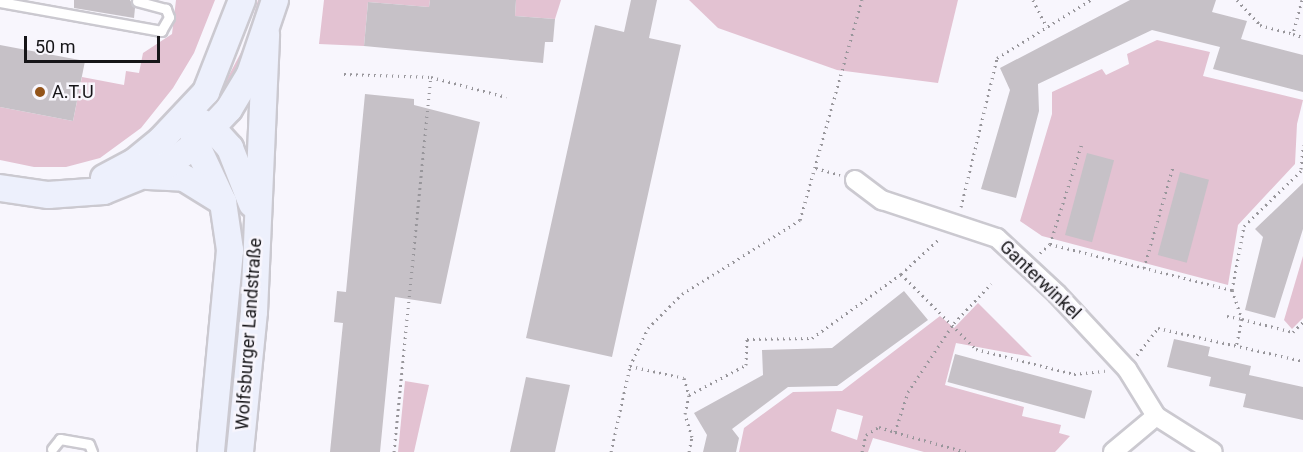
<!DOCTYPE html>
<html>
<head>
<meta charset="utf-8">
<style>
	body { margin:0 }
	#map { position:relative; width:1303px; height:452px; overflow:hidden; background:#f8f6fd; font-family:Roboto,sans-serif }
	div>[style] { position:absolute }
	.green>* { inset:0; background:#e3c2d2 }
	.building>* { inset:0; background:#c6c1c7; transform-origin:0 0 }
	.path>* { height:3px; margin-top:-1.5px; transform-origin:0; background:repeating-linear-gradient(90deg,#98969b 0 1.5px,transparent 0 6px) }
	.roads { filter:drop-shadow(2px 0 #cbc9d0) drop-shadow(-2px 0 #cbc9d0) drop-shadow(0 2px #cbc9d0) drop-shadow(0 -2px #cbc9d0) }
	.lane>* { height:9px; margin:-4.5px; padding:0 4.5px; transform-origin:4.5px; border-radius:4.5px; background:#fff }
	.street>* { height:18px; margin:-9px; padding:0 9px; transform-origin:9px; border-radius:9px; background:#fff }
	.secondary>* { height:26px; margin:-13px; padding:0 13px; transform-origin:13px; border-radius:13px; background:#edf0fc }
	.dots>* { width:16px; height:16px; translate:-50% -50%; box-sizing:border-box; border:3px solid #f8f6fd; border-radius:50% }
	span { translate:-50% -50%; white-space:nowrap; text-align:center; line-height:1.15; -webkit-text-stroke:5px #f8f6fd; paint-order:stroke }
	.poi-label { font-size:18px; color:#161518 }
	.left { translate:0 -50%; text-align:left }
	.street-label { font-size:18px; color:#161518 }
	.scale { position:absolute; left:24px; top:36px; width:136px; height:27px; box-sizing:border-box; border:3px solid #161518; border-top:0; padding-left:8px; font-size:18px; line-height:21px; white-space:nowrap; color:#161518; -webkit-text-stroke:4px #f8f6fd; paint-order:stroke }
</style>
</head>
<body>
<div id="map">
	<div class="green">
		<i style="clip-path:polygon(176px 0,215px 0,194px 53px,173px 88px,141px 128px,100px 158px,66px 167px,34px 167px,0 160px,0 107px,73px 121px,82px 77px,124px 85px,126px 71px,139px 73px,143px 53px,172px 34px)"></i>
		<i style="clip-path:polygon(258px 0,262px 0,240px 68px,223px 97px,219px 94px,246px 43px)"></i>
		<i style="clip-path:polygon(324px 0,430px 0,429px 7px,368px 2px,364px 46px,319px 44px)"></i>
		<i style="clip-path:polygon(516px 0,561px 0,555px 19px,515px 16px)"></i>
		<i style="clip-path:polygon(689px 0,958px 0,938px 83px,837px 70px,718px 28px)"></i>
		<i style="clip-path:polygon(1157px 40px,1210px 52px,1203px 76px,1303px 100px,1297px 124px,1295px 164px,1238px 225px,1228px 285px,1042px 236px,1020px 221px,1052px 114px,1052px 92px,1102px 69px,1106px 75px,1129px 64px,1127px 54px)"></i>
		<i style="clip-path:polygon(1303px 256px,1303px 318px,1292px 329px,1284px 320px)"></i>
		<i style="clip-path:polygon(evenodd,978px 303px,1032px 357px,956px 343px,945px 385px,1024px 407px,1022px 416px,1061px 425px,1059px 433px,1070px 436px,1055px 452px,924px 452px,873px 438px,868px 452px,739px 452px,744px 428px,793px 392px,842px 391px,940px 316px,954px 328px,978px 303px,837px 409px,863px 416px,857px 440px,831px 431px,837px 409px)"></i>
		<i style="clip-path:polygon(405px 381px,429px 385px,414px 452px,398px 452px)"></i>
	</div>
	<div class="building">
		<i style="clip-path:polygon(74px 0,130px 0,135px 8px,134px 18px,74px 8px)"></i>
		<i style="clip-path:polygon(430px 0,516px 0,515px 16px,555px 19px,553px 42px,545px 42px,543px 63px,364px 46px,368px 2px,429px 7px)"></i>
		<i style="clip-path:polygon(631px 0,657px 0,649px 38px,681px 45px,612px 357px,526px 338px,595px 25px,624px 32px)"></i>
		<i style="clip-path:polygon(1130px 0,1216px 0,1212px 12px,1247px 21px,1241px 39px,1303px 55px,1303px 92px,1213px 69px,1220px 47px,1152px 30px,1038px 84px,1039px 111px,1016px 198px,981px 189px,1010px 90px,1000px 68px)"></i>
		<i style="clip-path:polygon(0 45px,85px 61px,73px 121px,0 107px)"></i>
		<i style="clip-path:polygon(365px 94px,414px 99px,414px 105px,480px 122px,441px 304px,395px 297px,380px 452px,330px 452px,343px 323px,334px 322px,337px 291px,346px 292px)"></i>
		<i style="left:1087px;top:153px;width:28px;height:85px;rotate:15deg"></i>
		<i style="left:1180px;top:172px;width:30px;height:86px;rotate:15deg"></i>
		<i style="clip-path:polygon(1303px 183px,1303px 229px,1275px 318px,1245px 310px,1263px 237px,1255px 229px)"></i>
		<i style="clip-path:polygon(904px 291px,928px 320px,837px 386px,788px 387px,732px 429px,739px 438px,736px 452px,703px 452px,707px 435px,694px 413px,763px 375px,762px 350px,832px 348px)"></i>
		<i style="clip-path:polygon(1174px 339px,1210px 347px,1208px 356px,1251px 366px,1249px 375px,1303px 387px,1303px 420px,1243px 407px,1246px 394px,1209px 386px,1211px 377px,1167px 367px)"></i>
		<i style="left:955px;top:354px;width:142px;height:29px;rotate:15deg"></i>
		<i style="clip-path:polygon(526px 377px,570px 385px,555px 452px,510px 452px)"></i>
	</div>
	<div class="path">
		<i style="left:1033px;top:0;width:30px;rotate:63deg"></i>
		<i style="left:1237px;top:0;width:34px;rotate:47deg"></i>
		<i style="left:1260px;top:25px;width:34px;rotate:15deg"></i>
		<i style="left:1302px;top:0;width:35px;rotate:105deg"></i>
		<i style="left:1293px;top:34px;width:10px;rotate:17deg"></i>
		<i style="left:344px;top:74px;width:87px;rotate:2deg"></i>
		<i style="left:431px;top:77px;width:78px;rotate:14.9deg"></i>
		<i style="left:816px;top:168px;width:25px;rotate:16deg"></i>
		<i style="left:1301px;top:169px;width:24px;rotate:-85deg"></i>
		<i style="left:961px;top:207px;width:153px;rotate:-76.4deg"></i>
		<i style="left:997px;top:58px;width:110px;rotate:-31.9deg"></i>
		<i style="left:1050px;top:244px;width:106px;rotate:-72.4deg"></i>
		<i style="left:1040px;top:253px;width:13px;rotate:-42deg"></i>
		<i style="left:1050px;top:244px;width:188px;rotate:14.2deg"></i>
		<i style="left:1232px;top:290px;width:65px;rotate:-79.4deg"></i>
		<i style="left:1244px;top:226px;width:82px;rotate:-44deg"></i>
		<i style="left:1144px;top:268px;width:105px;rotate:-74deg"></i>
		<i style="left:901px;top:274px;width:53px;rotate:-42.7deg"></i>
		<i style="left:1232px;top:290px;width:31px;rotate:71deg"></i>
		<i style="left:1242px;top:319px;width:53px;rotate:14.3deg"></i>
		<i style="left:1293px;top:332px;width:14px;rotate:-45deg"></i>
		<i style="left:1227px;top:316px;width:15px;rotate:11deg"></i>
		<i style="left:1242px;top:319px;width:29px;rotate:102deg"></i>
		<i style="left:1137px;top:355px;width:34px;rotate:-52deg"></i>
		<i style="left:1158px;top:328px;width:149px;rotate:12.8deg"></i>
		<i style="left:630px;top:366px;width:55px;rotate:12.5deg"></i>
		<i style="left:684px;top:378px;width:18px;rotate:74deg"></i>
		<i style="left:394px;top:452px;width:377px;rotate:-84.4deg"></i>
		<i style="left:611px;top:452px;width:88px;rotate:-77.5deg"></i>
		<i style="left:630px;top:366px;width:42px;rotate:-64.7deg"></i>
		<i style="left:648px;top:328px;width:48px;rotate:-45deg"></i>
		<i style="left:682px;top:294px;width:139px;rotate:-32.1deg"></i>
		<i style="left:800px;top:220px;width:229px;rotate:-74.3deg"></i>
		<i style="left:689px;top:452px;width:15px;rotate:-79deg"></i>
		<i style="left:692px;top:437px;width:24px;rotate:-107deg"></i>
		<i style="left:685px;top:414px;width:19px;rotate:-78deg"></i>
		<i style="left:689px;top:395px;width:64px;rotate:-27.8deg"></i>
		<i style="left:746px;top:365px;width:26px;rotate:-88deg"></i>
		<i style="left:747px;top:339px;width:65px;rotate:-0.9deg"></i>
		<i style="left:812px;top:338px;width:110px;rotate:-35.7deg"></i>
		<i style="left:901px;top:274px;width:106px;rotate:45deg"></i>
		<i style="left:976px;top:349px;width:101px;rotate:14.3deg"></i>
		<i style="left:1074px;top:374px;width:31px;rotate:-6deg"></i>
		<i style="left:862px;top:452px;width:17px;rotate:-77deg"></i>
		<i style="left:866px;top:435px;width:15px;rotate:-32deg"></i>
		<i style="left:879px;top:427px;width:17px;rotate:17deg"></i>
		<i style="left:966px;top:452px;width:74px;rotate:-164.3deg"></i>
		<i style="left:895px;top:432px;width:42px;rotate:-72deg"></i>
		<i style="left:908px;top:392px;width:83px;rotate:-56.3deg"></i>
		<i style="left:954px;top:323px;width:54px;rotate:-46.5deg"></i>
	</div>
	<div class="roads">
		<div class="lane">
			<i style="left:0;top:2px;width:164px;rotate:10.2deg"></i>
			<i style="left:161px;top:31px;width:16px;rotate:-60deg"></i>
			<i style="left:169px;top:17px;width:9px;rotate:-111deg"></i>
			<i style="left:166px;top:9px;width:30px;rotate:-165deg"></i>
			<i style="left:52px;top:449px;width:13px;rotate:-51deg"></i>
			<i style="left:60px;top:439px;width:29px;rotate:10deg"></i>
			<i style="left:89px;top:444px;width:9px;rotate:69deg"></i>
		</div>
		<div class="street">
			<i style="left:855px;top:180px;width:34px;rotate:37deg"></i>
			<i style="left:882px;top:200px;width:121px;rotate:18.3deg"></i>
			<i style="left:997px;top:238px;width:82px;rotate:43deg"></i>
			<i style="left:1057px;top:294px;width:103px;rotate:47deg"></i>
			<i style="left:1127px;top:369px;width:55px;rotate:58.3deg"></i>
			<i style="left:1113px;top:452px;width:56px;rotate:-39.9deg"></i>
			<i style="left:1156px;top:416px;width:67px;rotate:32.3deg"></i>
		</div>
		<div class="secondary">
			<i style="left:188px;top:115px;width:30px;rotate:75deg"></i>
			<i style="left:196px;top:144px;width:64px;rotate:65deg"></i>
			<i style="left:223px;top:202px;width:49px;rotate:81.7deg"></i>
			<i style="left:230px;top:250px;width:203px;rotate:95.4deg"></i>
			<i style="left:197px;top:120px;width:17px;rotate:28deg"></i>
			<i style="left:212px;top:128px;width:27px;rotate:48deg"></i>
			<i style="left:230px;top:148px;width:60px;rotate:68.6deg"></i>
			<i style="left:148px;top:176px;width:36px;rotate:3deg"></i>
			<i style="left:184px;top:178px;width:46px;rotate:31.6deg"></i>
			<i style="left:104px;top:178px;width:34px;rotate:-28deg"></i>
			<i style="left:134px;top:162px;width:35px;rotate:-39deg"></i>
			<i style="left:161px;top:140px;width:66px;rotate:-46.8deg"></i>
			<i style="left:206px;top:92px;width:99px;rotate:-68.6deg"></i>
			<i style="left:0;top:188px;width:49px;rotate:8.3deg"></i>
			<i style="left:48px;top:195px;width:56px;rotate:-4.1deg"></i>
			<i style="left:104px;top:191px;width:69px;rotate:-22.1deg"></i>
			<i style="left:168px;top:165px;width:35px;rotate:-37deg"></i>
			<i style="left:196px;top:144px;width:48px;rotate:-46.7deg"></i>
			<i style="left:229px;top:109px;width:41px;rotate:-59deg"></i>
			<i style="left:250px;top:74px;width:78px;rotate:-71.3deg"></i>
			<i style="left:240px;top:452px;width:141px;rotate:-84.3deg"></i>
			<i style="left:254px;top:312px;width:278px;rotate:-87.5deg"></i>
		</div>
	</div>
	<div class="dots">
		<i style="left:40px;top:92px;background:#93541a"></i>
	</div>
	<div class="poi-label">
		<span class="left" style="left:52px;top:92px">A.T.U</span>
	</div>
	<div class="street-label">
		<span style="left:1040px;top:280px;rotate:44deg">Ganterwinkel</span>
		<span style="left:249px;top:334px;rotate:-86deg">Wolfsburger Landstraße</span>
	</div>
	<div class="scale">50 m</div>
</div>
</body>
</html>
